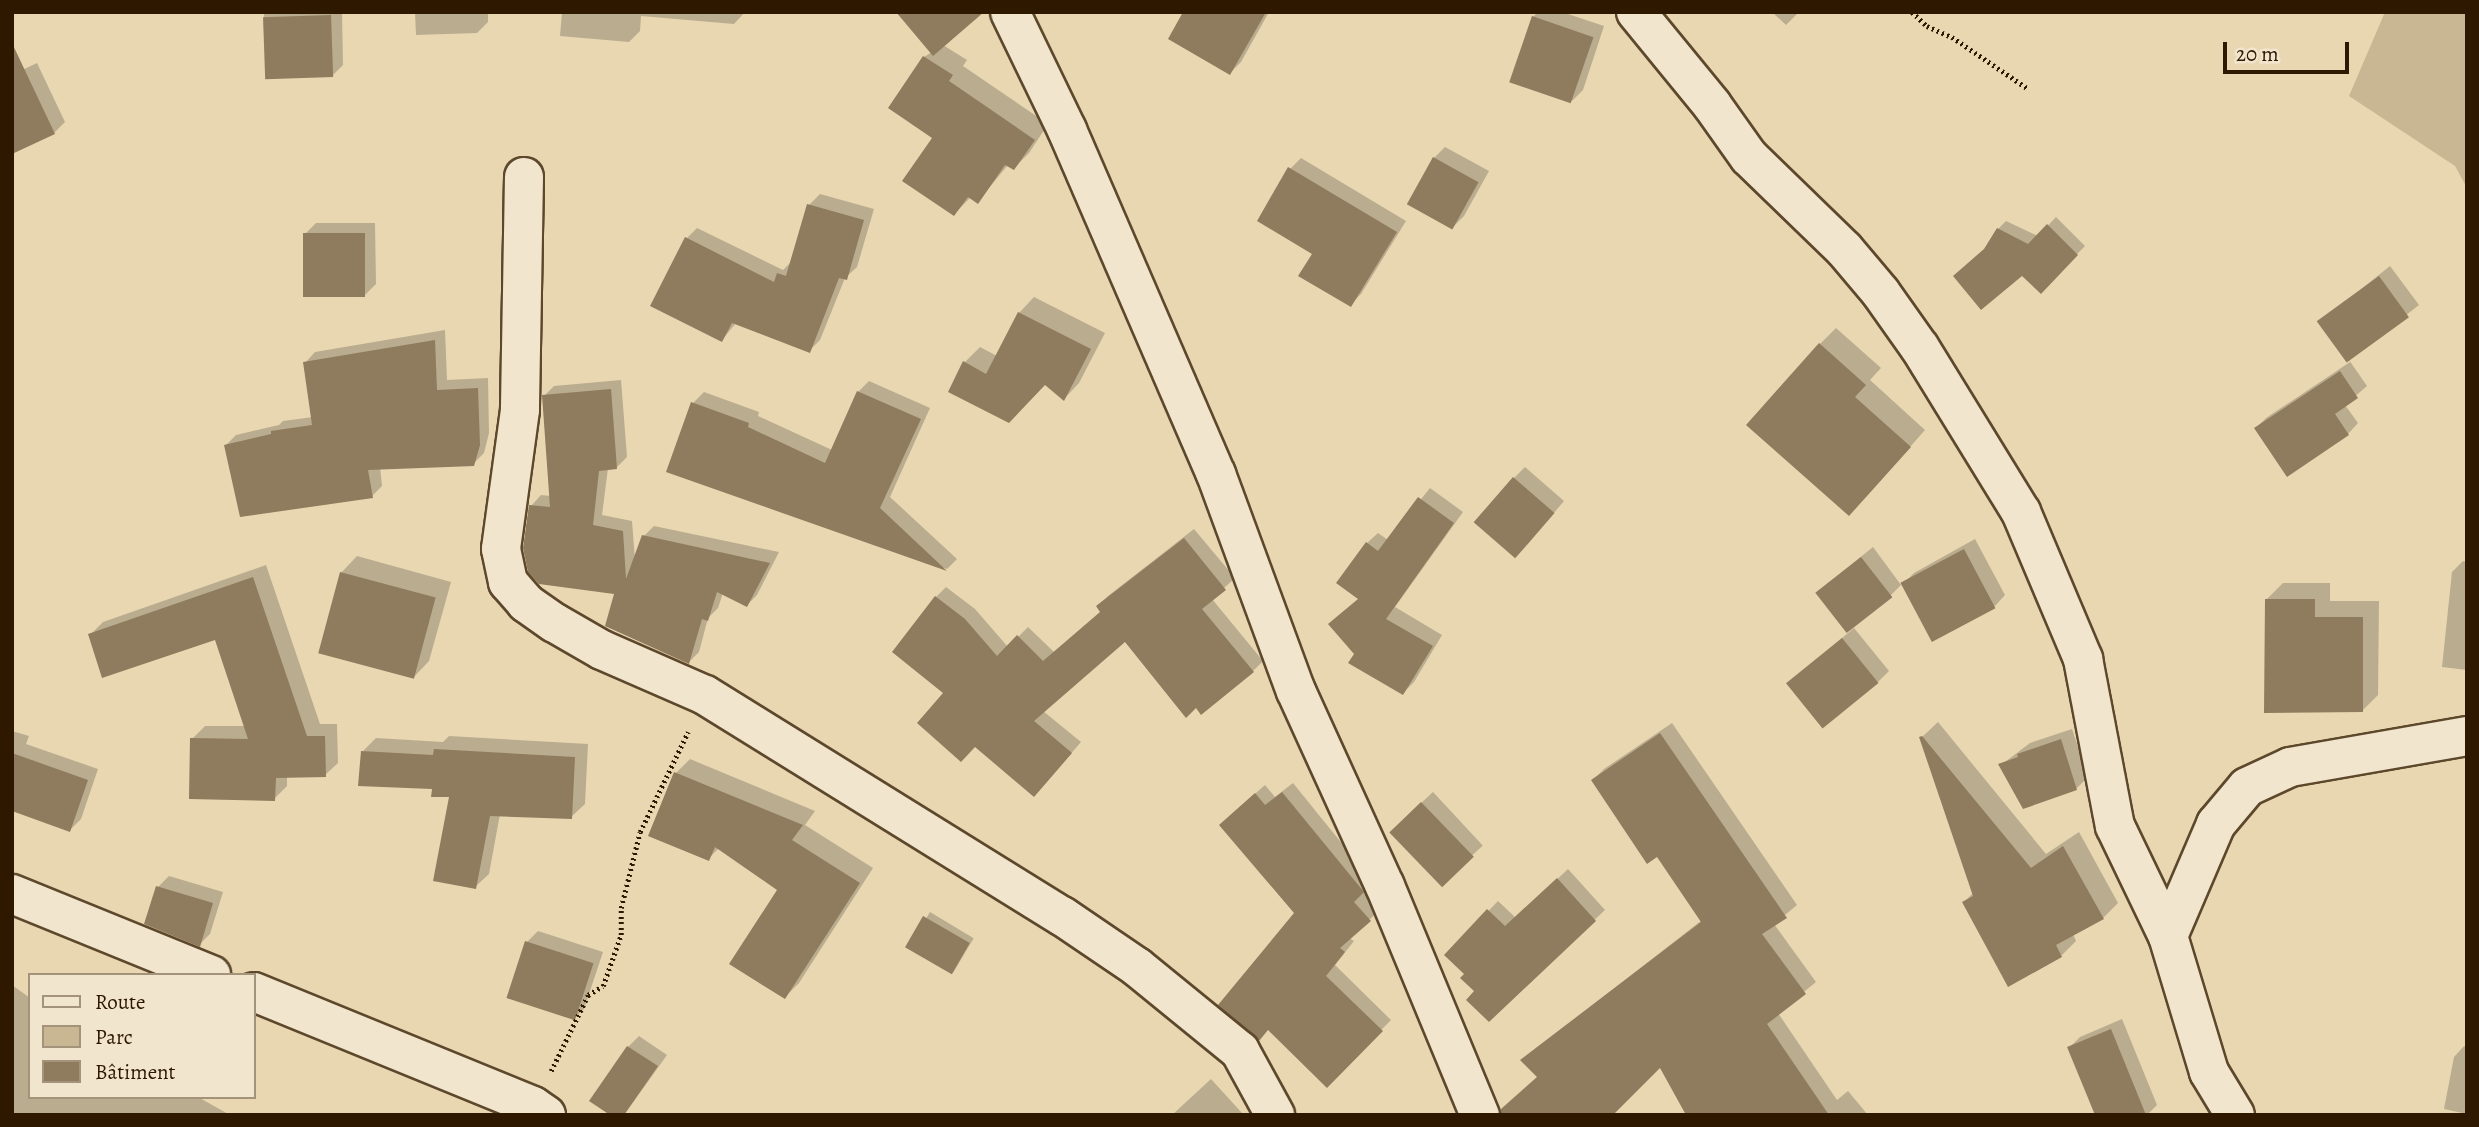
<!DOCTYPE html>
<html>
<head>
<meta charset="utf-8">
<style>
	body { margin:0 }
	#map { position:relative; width:2479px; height:1127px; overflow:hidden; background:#e9d7b2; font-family:Alegreya,serif }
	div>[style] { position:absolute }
	.green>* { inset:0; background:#c9b794 }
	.shadow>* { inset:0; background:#0003; transform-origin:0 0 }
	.building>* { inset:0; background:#8f7b5d; transform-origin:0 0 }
	.path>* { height:4.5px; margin-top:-2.25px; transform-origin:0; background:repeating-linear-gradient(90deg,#2e1800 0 2px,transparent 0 5.5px) }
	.roads { filter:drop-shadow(2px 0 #5d482c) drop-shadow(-2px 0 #5d482c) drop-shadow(0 2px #5d482c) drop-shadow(0 -2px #5d482c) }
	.street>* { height:38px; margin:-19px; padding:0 19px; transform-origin:19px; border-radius:19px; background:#f1e5cd }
	.secondary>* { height:38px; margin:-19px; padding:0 19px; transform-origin:19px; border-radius:19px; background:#f1e5cd }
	span { translate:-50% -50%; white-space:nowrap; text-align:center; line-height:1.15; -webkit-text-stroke:6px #f1e5cd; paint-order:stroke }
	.frame { position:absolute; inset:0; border:14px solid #2e1800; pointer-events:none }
	.legend { position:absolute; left:28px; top:973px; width:228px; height:126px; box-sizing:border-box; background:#f1e5cd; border:2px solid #a3937b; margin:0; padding:9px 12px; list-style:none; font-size:21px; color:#2e1800 }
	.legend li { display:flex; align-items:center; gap:14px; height:35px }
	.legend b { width:35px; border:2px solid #a3937b }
	.scale { position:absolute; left:2223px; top:42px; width:126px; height:32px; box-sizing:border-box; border:4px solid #2e1800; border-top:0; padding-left:9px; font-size:21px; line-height:24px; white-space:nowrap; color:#2e1800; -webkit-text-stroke:5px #f1e5cd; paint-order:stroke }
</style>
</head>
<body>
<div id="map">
	<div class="green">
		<i style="clip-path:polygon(2385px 12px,2467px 12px,2467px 188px,2455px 166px,2349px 96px)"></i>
	</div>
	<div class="shadow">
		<i style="clip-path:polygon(264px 12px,342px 12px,343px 65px,332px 76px,266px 78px)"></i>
		<i style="clip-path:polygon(415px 12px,488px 12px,488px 22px,477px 33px,416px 35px)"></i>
		<i style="clip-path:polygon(562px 12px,745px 12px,734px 24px,641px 16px,640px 31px,629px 42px,560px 36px)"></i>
		<i style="clip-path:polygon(1185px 12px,1269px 12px,1241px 62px,1230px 73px)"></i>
		<i style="clip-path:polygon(1538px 12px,1562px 12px,1604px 26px,1583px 90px,1572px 101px,1533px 17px)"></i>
		<i style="clip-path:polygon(1772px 12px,1799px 12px,1786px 25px)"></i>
		<i style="clip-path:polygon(943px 45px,967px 60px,963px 66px,1048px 124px,1029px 153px,1014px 168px,1008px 165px,978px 201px,971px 197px,954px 214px,934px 138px,924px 57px)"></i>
		<i style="clip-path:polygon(37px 63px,65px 122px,54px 133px,18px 72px)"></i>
		<i style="clip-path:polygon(1445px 147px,1489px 171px,1464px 216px,1453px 227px,1434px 158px)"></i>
		<i style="clip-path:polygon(1301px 158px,1406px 221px,1361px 294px,1350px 305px,1314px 253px,1290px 169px)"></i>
		<i style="clip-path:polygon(820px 194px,874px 209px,857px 267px,845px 278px,820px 340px,809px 351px,736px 323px,722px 340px,686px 239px,697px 228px,783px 270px,790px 263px,809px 205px)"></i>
		<i style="clip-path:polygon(2056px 217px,2085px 246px,2041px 291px,1998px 229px,2006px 221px,2038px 236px)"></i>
		<i style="clip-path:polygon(316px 223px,375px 223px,376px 284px,365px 295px,305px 234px)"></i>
		<i style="clip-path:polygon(2390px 266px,2419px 305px,2349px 360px,2367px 386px,2345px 405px,2358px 423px,2348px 434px,2256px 428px,2266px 418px,2350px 362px,2320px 322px)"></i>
		<i style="clip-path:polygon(1034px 297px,1105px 333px,1079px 383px,1064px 399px,1045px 383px,1008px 421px,965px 362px,980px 347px,997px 356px,1019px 313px)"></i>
		<i style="clip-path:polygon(1836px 328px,1881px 368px,1870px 380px,1925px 430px,1865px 498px,1820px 344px)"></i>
		<i style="clip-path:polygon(445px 330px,447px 380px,488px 378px,489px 433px,484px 453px,473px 464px,380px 467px,382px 486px,372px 496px,226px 445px,236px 435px,279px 425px,283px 421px,313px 417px,305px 363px,315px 352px)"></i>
		<i style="clip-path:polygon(621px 380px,627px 457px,617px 467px,608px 468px,602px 515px,632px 521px,635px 560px,644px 536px,654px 526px,779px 552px,757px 595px,747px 605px,723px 593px,718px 608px,708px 618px,699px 652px,689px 662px,531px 506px,541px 495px,551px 496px,544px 396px,554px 386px)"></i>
		<i style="clip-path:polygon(869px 381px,930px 408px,890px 497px,957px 559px,947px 569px,668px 471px,693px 403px,704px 392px,759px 412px,758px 416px,832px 450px,858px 392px)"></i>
		<i style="clip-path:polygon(1525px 467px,1564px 501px,1527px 545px,1514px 478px)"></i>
		<i style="clip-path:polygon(1430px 488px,1463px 512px,1395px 607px,1442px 635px,1414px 682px,1403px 693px,1356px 654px,1360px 598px,1367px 543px,1378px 533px,1388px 540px)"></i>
		<i style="clip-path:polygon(1194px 529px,1235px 578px,1212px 599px,1263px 661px,1253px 671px,1125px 640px,1043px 711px,1081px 742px,1044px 785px,946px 693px,936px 597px,946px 587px,975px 609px,1008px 647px,1028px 627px,1054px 652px,1102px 611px,1098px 606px,1108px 596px)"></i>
		<i style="clip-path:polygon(1975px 539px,2005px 595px,1995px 606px,1903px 584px,1914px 573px)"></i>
		<i style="clip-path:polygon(1873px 547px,1901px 585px,1890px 596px,1817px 592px)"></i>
		<i style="clip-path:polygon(357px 556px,451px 582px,429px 661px,413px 678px,341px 573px)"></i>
		<i style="clip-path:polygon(2463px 561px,2467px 562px,2467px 670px,2442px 667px,2452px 572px)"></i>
		<i style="clip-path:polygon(266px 565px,320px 724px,337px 724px,338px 763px,325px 775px,287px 776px,287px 786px,274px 799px,192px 739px,205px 726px,245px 726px,216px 638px,90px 635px,103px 622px)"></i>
		<i style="clip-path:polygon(2283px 583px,2330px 583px,2330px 601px,2379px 601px,2378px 695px,2362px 711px,2267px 599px)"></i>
		<i style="clip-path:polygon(1854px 628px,1889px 671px,1878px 682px,1788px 683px)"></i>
		<i style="clip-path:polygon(1938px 722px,2046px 854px,2079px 832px,2118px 903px,2103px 918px,2073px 934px,2076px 941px,2061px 956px,1964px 902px,1974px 892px,1921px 738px)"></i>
		<i style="clip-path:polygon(1672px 723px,1797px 905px,1774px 924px,1816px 982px,1778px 1013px,1837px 1100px,1848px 1091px,1868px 1115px,1689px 1115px,1660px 1065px,1539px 1076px,1522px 1060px,1702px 920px,1658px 855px,1593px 780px,1604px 769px)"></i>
		<i style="clip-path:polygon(2072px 729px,2088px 777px,2077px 788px,2023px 807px,2001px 765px,2030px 743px)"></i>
		<i style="clip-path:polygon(12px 731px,29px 736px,26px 744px,98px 769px,81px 819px,70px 830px,12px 810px)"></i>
		<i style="clip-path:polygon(449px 736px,588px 744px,585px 804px,571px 817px,500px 814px,489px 874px,475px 887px,451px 795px,363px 751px,376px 738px,443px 742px)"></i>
		<i style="clip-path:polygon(690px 759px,815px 811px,805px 825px,873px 868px,799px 983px,785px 997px,779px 890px,719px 848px,708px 859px,676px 773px)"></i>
		<i style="clip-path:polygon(1293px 783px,1373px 882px,1364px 891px,1380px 910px,1349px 938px,1354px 941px,1335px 965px,1391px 1020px,1327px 1085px,1296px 913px,1231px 815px,1265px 785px,1275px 797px)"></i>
		<i style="left:1433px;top:792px;width:73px;height:58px;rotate:47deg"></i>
		<i style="clip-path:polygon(1568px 869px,1605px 910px,1489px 1020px,1466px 974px,1446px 955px,1498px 901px,1516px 918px)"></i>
		<i style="clip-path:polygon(169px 876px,223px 892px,210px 934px,199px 945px,158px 887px)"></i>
		<i style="left:930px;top:912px;width:51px;height:41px;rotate:31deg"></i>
		<i style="clip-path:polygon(538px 931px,603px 952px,584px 1009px,573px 1020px,527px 942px)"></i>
		<i style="clip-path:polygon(12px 985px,30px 998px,30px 1097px,198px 1097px,230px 1115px,12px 1115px)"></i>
		<i style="clip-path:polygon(2122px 1019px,2157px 1105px,2147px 1115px,2096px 1115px,2069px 1048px,2080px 1037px)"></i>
		<i style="clip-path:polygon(639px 1036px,667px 1055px,624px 1115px,628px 1047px)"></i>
		<i style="clip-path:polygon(2464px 1046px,2467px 1047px,2467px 1114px,2444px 1109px,2454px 1057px)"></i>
		<i style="clip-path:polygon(1211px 1079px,1242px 1113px,1240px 1115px,1172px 1115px)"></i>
	</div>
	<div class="building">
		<i style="clip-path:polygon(896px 12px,984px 12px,933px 56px)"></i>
		<i style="clip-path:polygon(1183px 12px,1266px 12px,1230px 75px,1168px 39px)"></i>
		<i style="left:331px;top:15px;width:62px;height:68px;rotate:88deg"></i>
		<i style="left:1532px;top:16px;width:65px;height:70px;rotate:19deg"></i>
		<i style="clip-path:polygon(12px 43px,55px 134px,12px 154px)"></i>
		<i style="clip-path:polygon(923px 56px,953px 75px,949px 81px,1035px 140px,1014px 170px,1005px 165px,978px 204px,968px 197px,954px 216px,902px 181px,932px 138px,888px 108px)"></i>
		<i style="left:1433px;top:157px;width:52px;height:54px;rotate:29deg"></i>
		<i style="clip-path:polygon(1288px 167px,1397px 232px,1351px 307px,1298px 276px,1312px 254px,1257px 221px)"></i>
		<i style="clip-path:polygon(807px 204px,864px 220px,847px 280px,839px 278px,810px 353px,732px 323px,722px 342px,650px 306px,685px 237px,774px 282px,777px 273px,786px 276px)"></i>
		<i style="clip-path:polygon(2047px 224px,2078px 255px,2041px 294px,2022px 276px,1981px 310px,1953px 276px,1984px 249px,1997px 228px,2028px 244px)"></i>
		<i style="left:365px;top:233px;width:64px;height:62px;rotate:90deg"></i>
		<i style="left:2379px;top:276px;width:51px;height:77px;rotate:54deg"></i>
		<i style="clip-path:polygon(1018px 312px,1091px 349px,1064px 401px,1045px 385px,1009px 423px,948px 392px,963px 361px,986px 374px)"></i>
		<i style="clip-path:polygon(435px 340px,437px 390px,478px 388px,480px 445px,474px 466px,368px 470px,373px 498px,240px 517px,224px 445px,271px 434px,271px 431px,312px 425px,303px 362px)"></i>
		<i style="clip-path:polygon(1819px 343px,1866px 385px,1855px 397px,1911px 447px,1849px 516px,1746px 425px)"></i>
		<i style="clip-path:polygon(2340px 371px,2358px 398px,2335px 414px,2349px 435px,2287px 477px,2254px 428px)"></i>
		<i style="clip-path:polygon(611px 389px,617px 469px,599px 471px,593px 525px,623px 531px,626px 579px,642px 535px,770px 563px,747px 607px,717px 592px,708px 621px,702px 619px,689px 664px,605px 626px,614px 594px,539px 584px,528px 572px,523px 548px,529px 505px,550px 507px,542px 395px)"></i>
		<i style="clip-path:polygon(857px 391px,921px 419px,880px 508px,947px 571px,666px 472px,691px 402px,749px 423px,748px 427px,825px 463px)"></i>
		<i style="left:1513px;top:477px;width:55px;height:60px;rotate:41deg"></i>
		<i style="clip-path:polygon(1418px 497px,1454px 523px,1386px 619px,1433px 646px,1403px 695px,1348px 663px,1354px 654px,1328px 624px,1358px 599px,1336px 583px,1366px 542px,1378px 551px)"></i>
		<i style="clip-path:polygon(1184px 538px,1226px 590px,1202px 609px,1254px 672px,1201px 715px,1196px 708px,1186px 718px,1125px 642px,1034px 721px,1072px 753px,1034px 797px,975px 747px,961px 762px,917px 723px,943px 693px,892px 652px,935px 596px,965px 619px,997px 656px,1017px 635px,1043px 661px,1100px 612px,1096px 606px)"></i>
		<i style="left:1964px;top:549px;width:67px;height:72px;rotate:62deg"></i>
		<i style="left:1861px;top:557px;width:51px;height:58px;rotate:52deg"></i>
		<i style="left:340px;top:572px;width:99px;height:84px;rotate:15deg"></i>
		<i style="clip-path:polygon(253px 577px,307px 736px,325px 736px,326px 777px,276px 778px,275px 801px,189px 799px,190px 738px,248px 739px,215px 640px,102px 678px,88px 634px)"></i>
		<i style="clip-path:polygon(2265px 599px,2315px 599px,2315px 617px,2363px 617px,2363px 712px,2264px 713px)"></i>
		<i style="left:1842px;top:638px;width:58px;height:72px;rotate:51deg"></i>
		<i style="clip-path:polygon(1660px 733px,1787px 918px,1762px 934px,1806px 994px,1767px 1024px,1829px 1115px,1686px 1115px,1660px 1068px,1613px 1115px,1501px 1115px,1501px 1109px,1537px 1077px,1520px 1060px,1701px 922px,1657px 857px,1647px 864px,1591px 780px)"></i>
		<i style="clip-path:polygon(1922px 736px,2031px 868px,2063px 846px,2104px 919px,2056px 945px,2062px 957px,2008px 987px,1962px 902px,1973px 896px,1919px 737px)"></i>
		<i style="clip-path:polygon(2061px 739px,2077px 790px,2023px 809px,1998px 764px,2018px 757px,2017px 754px)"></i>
		<i style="clip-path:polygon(434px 749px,575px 757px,572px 819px,490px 816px,476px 889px,433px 881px,449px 797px,431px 797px,432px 789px,358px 786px,361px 751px,433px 755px)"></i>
		<i style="clip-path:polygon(12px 753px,88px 780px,70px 832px,12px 811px)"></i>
		<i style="clip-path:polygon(674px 772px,803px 825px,792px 840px,860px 883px,785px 999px,729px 964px,777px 890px,715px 847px,709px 861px,648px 836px)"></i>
		<i style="clip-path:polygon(1282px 792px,1364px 892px,1354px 902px,1371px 921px,1340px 948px,1345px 952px,1326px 976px,1383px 1031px,1327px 1088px,1268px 1030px,1259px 1041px,1218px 1005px,1294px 913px,1219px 825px,1255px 793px,1265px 805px)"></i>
		<i style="left:1421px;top:802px;width:76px;height:44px;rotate:46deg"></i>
		<i style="clip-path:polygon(1557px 878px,1596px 921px,1489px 1022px,1466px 1000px,1474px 991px,1460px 978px,1464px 974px,1444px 955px,1487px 909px,1505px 926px)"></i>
		<i style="clip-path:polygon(156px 886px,213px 903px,200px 947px,144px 924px)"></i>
		<i style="left:923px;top:916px;width:54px;height:36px;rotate:30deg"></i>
		<i style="left:525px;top:941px;width:72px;height:60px;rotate:18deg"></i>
		<i style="clip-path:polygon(2111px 1029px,2146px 1115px,2095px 1115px,2067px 1047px)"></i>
		<i style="clip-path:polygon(627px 1046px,658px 1066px,624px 1115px,610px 1115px,589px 1101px)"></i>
	</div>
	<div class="path">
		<i style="left:1912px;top:12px;width:21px;rotate:43deg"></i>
		<i style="left:1927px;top:26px;width:27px;rotate:24deg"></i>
		<i style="left:1952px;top:37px;width:91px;rotate:34.2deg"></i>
		<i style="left:551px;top:1071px;width:85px;rotate:-64deg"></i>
		<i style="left:588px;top:995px;width:17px;rotate:-31deg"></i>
		<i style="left:603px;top:986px;width:54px;rotate:-70.6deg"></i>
		<i style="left:621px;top:935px;width:27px;rotate:-90deg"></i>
		<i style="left:621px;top:908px;width:78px;rotate:-76deg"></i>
		<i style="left:640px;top:832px;width:111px;rotate:-64.4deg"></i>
	</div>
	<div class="roads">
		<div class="street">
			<i style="left:1010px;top:12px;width:131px;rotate:64.2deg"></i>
			<i style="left:1067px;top:130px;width:375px;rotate:66.6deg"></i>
			<i style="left:1216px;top:474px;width:231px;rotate:69.8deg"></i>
			<i style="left:1296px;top:691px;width:214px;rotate:65.5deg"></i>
			<i style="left:1385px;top:886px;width:248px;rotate:67.5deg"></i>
			<i style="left:1636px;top:12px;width:120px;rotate:50.7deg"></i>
			<i style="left:1712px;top:105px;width:64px;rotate:54.6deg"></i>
			<i style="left:1749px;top:157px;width:132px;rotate:44.1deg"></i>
			<i style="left:1844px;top:249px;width:57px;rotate:49.9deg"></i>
			<i style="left:1881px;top:293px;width:67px;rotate:54.7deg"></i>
			<i style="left:1920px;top:348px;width:193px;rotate:58.4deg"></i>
			<i style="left:2021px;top:512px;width:160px;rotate:67.1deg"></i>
			<i style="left:2083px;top:659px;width:170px;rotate:79.2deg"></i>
			<i style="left:2115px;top:826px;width:122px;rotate:64.3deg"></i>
			<i style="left:2168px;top:936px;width:142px;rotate:73.2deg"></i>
			<i style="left:2209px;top:1072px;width:50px;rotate:58.8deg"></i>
			<i style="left:524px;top:177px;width:233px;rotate:91deg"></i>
			<i style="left:520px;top:410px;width:140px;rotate:97.8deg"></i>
			<i style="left:501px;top:549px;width:34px;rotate:78deg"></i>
			<i style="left:508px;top:582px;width:28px;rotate:49deg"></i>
			<i style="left:526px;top:603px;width:35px;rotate:35deg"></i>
			<i style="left:555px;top:623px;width:54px;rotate:29.9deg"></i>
			<i style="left:602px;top:650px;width:112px;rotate:23.6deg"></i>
			<i style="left:705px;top:695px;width:420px;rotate:31.8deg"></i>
			<i style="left:1062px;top:916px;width:91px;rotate:34.2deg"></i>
			<i style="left:1137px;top:967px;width:133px;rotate:39.2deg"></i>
			<i style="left:1240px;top:1051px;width:73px;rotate:61.3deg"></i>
			<i style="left:2168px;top:936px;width:122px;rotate:-66.8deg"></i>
			<i style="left:2216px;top:824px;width:48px;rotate:-50deg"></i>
			<i style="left:2247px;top:787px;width:47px;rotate:-24.9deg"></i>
			<i style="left:2290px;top:767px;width:180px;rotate:-9.9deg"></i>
		</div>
		<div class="secondary">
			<i style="left:12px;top:894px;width:215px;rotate:22.1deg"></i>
			<i style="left:254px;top:992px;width:301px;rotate:22.2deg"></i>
			<i style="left:533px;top:1106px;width:16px;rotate:35deg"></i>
		</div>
	</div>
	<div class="frame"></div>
	<ul class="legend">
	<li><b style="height:9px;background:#f1e5cd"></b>Route</li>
	<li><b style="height:19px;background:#c9b794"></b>Parc</li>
	<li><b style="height:19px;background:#8f7b5d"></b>Bâtiment</li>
	</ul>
	<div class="scale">20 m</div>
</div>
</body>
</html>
